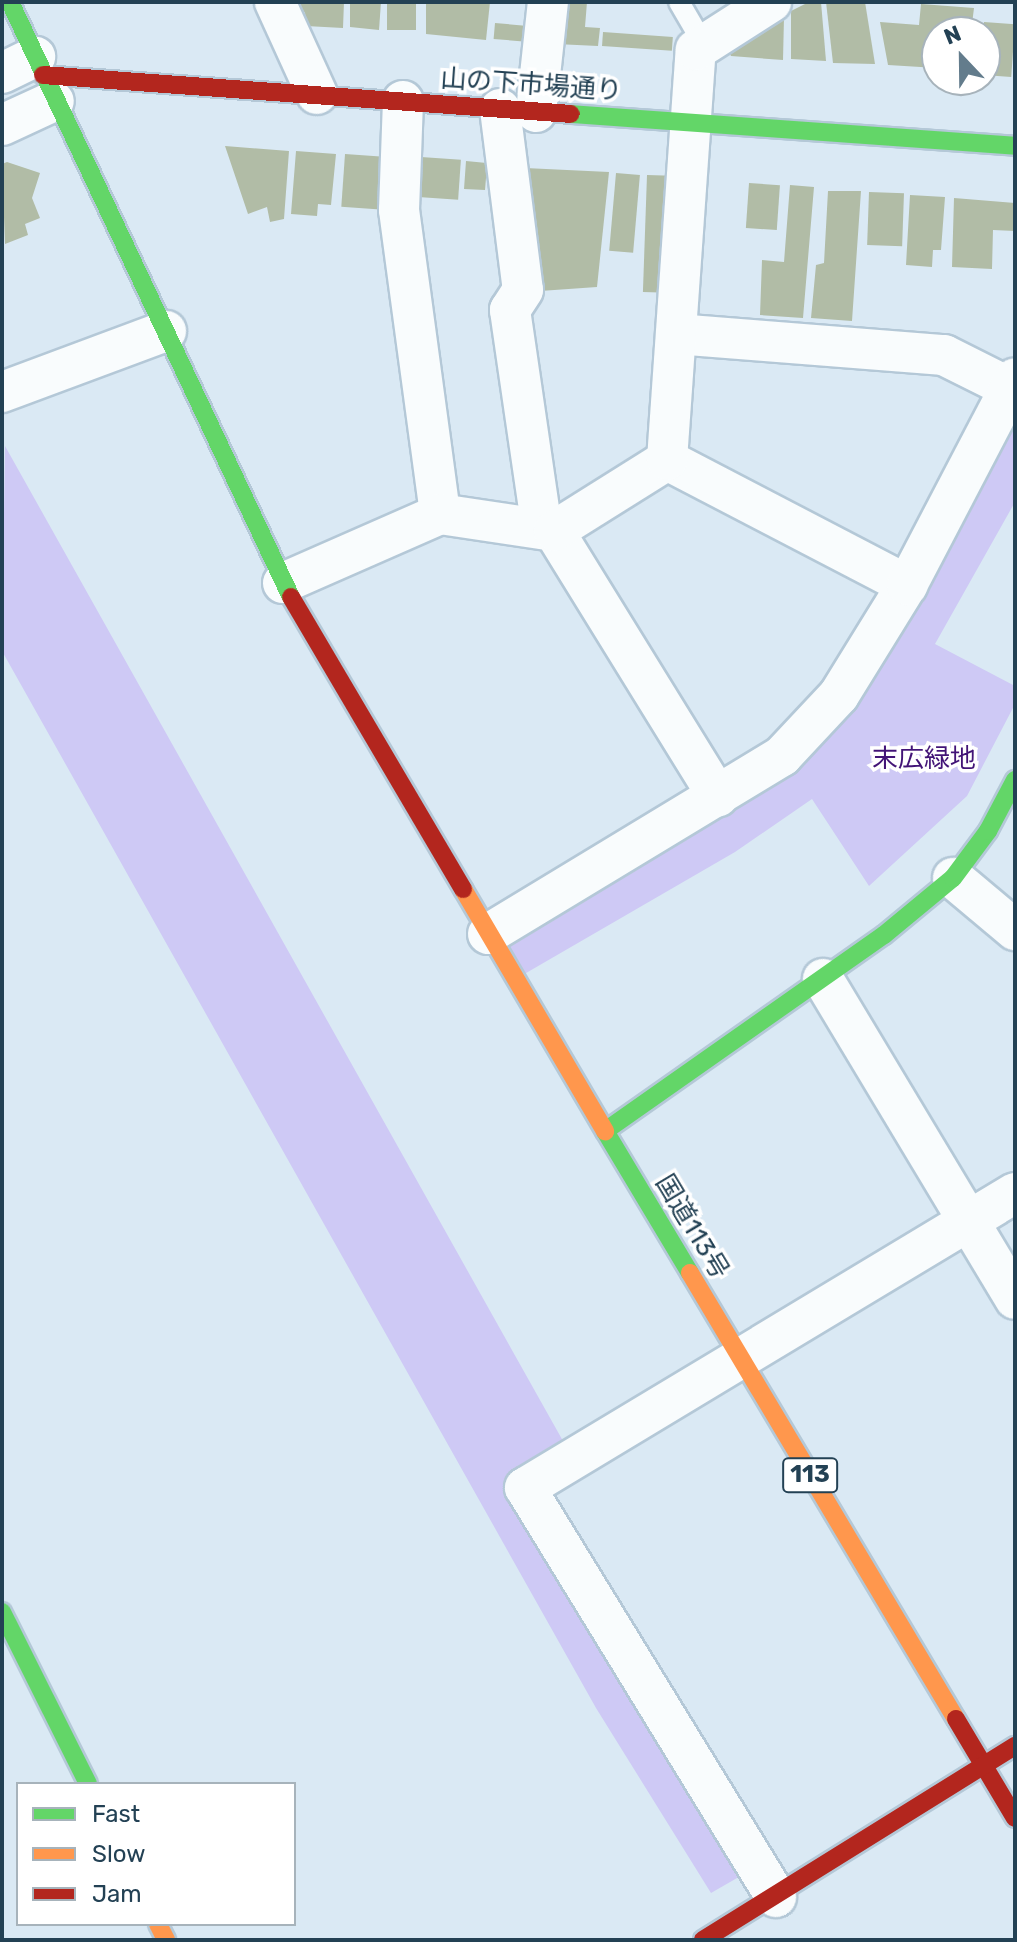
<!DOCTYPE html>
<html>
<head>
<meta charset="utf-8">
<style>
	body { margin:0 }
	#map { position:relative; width:1017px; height:1942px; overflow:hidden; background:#dae9f4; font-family:Rubik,"Noto Sans JP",sans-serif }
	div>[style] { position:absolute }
	.green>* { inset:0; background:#cec9f5 }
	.building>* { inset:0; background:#b1bca6; transform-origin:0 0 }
	.roads { filter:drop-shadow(2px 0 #b4c8d7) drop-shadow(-2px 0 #b4c8d7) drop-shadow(0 2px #b4c8d7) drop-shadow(0 -2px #b4c8d7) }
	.lane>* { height:20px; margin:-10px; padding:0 10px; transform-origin:10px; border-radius:10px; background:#f9fcfd }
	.street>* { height:40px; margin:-20px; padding:0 20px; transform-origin:20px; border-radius:20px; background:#f9fcfd }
	.fast>* { height:18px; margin:-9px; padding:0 9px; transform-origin:9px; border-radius:9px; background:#63d668 }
	.slow>* { height:18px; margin:-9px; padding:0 9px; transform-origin:9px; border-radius:9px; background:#ff974d }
	.jam>* { height:18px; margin:-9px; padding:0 9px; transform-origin:9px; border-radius:9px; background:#b3261e }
	span { translate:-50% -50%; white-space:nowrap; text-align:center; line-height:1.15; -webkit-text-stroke:7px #fff; paint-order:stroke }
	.shield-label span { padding:2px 6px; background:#fff; border:2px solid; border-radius:6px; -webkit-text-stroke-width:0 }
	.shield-label { font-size:24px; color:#234154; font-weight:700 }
	.street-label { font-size:26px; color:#234154 }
	.park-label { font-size:26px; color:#421477 }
	.frame { position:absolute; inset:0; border:4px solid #234154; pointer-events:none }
	.legend { position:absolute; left:16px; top:1782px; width:280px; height:144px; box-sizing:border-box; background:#fff; border:2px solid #a7b3bb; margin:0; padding:10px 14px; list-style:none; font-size:24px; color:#234154 }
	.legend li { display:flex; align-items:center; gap:16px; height:40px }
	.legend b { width:40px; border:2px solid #a7b3bb }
	.north { position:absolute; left:921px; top:16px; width:80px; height:80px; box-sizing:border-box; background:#fff; border:2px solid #a7b3bb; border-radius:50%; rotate:338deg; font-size:22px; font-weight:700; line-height:32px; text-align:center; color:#234154 }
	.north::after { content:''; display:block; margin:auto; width:28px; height:36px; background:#637c8c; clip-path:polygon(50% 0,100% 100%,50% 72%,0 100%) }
</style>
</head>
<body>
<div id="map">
	<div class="green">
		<i style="clip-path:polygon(1015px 378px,1015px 502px,935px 644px,1015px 686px,1015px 704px,967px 796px,869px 886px,812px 799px,735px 852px,514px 980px,488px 934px,782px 756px)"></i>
		<i style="clip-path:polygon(5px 446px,563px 1441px,510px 1471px,751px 1870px,711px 1893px,596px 1708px,2px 651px)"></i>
	</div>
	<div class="building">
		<i style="clip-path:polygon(297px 2px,344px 2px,343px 28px,306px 26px,305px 13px)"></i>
		<i style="clip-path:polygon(350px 2px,381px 2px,379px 30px,350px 27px)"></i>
		<i style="left:387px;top:2px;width:29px;height:28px"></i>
		<i style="clip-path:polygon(426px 2px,490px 2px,486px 40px,426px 34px)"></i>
		<i style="clip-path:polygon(559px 2px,587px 2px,585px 27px,600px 28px,598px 46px,556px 44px)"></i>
		<i style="clip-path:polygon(809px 2px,821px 2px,826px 61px,791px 59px,791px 11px)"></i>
		<i style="clip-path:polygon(826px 2px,865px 2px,875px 64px,833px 63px)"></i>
		<i style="clip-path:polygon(921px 4px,974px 8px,971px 32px,937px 32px,937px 68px,888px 65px,880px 22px,919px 25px)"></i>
		<i style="clip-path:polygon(784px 17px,783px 60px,731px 56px,728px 50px)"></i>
		<i style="left:984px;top:22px;width:31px;height:53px;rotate:4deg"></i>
		<i style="left:495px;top:23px;width:36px;height:16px;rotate:5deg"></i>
		<i style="left:603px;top:32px;width:70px;height:14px;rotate:4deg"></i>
		<i style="clip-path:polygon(225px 146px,289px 151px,284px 219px,270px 222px,267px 207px,248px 214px)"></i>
		<i style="clip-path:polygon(296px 151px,336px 154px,331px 205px,318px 204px,317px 216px,291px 214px)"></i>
		<i style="left:345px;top:154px;width:46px;height:53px;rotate:4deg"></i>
		<i style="left:421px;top:157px;width:40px;height:40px;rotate:4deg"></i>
		<i style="clip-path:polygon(466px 161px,497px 164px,495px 179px,486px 178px,485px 190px,464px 189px)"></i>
		<i style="clip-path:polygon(7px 162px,40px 173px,32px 198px,40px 218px,25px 224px,28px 235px,5px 244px,2px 164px)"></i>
		<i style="clip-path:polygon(525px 168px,609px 172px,597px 287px,540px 291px)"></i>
		<i style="left:616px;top:173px;width:24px;height:78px;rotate:5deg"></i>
		<i style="left:647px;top:175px;width:25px;height:117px;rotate:2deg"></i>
		<i style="left:749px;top:183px;width:31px;height:45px;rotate:4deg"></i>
		<i style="clip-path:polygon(790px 185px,814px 187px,803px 318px,760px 315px,762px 260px,784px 262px)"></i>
		<i style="clip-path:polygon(828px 191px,861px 191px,852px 321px,811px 318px,816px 265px,824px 263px)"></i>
		<i style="left:869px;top:192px;width:35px;height:53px;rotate:2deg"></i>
		<i style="clip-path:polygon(910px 195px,945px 197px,941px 250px,933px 250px,932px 267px,906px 265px)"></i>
		<i style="clip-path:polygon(954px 198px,1015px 203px,1015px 231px,993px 230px,992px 269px,952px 267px)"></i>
	</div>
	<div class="roads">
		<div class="lane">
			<i style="left:679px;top:2px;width:50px;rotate:59.8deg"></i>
		</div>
		<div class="street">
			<i style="left:275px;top:2px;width:101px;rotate:65.5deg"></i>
			<i style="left:2px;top:73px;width:37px;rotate:-26deg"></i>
			<i style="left:403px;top:101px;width:109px;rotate:92.1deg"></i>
			<i style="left:399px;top:210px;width:307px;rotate:82.3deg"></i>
			<i style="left:500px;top:109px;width:182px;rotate:82.8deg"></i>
			<i style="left:523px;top:290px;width:24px;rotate:123deg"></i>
			<i style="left:510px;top:310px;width:221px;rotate:81.7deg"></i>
			<i style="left:536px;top:112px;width:111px;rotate:-83.8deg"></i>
			<i style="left:2px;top:125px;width:57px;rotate:-24.8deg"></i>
			<i style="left:676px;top:334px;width:269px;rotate:4.5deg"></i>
			<i style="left:944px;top:355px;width:74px;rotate:26.6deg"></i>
			<i style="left:2px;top:392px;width:175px;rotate:-20.4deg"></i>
			<i style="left:667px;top:460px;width:271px;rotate:27.5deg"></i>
			<i style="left:554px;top:531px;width:312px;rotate:58.3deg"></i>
			<i style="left:283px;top:583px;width:171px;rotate:-23.7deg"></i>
			<i style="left:440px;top:514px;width:115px;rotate:8.5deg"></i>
			<i style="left:554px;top:531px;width:133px;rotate:-32.1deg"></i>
			<i style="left:667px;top:460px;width:411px;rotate:-86deg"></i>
			<i style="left:696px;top:50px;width:89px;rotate:-32.6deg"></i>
			<i style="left:953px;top:878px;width:81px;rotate:40deg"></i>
			<i style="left:488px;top:934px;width:344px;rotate:-31.2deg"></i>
			<i style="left:782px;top:756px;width:83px;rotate:-46.9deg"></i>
			<i style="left:839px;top:695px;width:129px;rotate:-58.3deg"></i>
			<i style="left:907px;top:585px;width:233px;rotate:-62.4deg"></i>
			<i style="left:823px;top:979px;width:373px;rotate:59deg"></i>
			<i style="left:776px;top:1897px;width:480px;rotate:-121.5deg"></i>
			<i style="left:525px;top:1488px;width:572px;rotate:-31.05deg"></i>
		</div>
		<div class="fast">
			<i style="left:10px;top:2px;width:658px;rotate:64.72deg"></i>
			<i style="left:571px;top:114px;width:445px;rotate:4.1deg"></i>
			<i style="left:690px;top:1273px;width:165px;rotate:-120.9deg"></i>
			<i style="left:605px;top:1131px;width:341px;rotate:-35.1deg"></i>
			<i style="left:884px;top:935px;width:89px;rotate:-39.6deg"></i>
			<i style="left:953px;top:878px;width:59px;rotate:-53.3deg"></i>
			<i style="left:988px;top:831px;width:58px;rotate:-62.1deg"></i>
			<i style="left:2px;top:1612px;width:192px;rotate:63.4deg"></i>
		</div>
		<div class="slow">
			<i style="left:463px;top:889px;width:281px;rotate:59.6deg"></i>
			<i style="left:690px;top:1273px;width:519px;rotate:59.19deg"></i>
			<i style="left:158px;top:1924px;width:18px;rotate:63deg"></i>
		</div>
		<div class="jam">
			<i style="left:43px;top:75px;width:529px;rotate:4.22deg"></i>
			<i style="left:291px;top:597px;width:339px;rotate:59.5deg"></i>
			<i style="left:956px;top:1719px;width:115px;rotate:59.2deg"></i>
			<i style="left:703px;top:1940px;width:367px;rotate:-31.9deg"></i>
		</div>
	</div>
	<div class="shield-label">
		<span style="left:810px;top:1475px">113</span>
	</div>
	<div class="street-label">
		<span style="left:531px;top:85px;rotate:4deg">山の下市場通り</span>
		<span style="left:692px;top:1227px;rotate:59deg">国道113号</span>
	</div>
	<div class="park-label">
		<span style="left:924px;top:759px">末広緑地</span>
	</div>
	<div class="frame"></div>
	<ul class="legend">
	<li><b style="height:10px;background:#63d668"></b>Fast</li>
	<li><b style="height:10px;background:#ff974d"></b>Slow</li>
	<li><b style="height:10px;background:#b3261e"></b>Jam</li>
	</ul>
	<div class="north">N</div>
</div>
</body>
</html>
